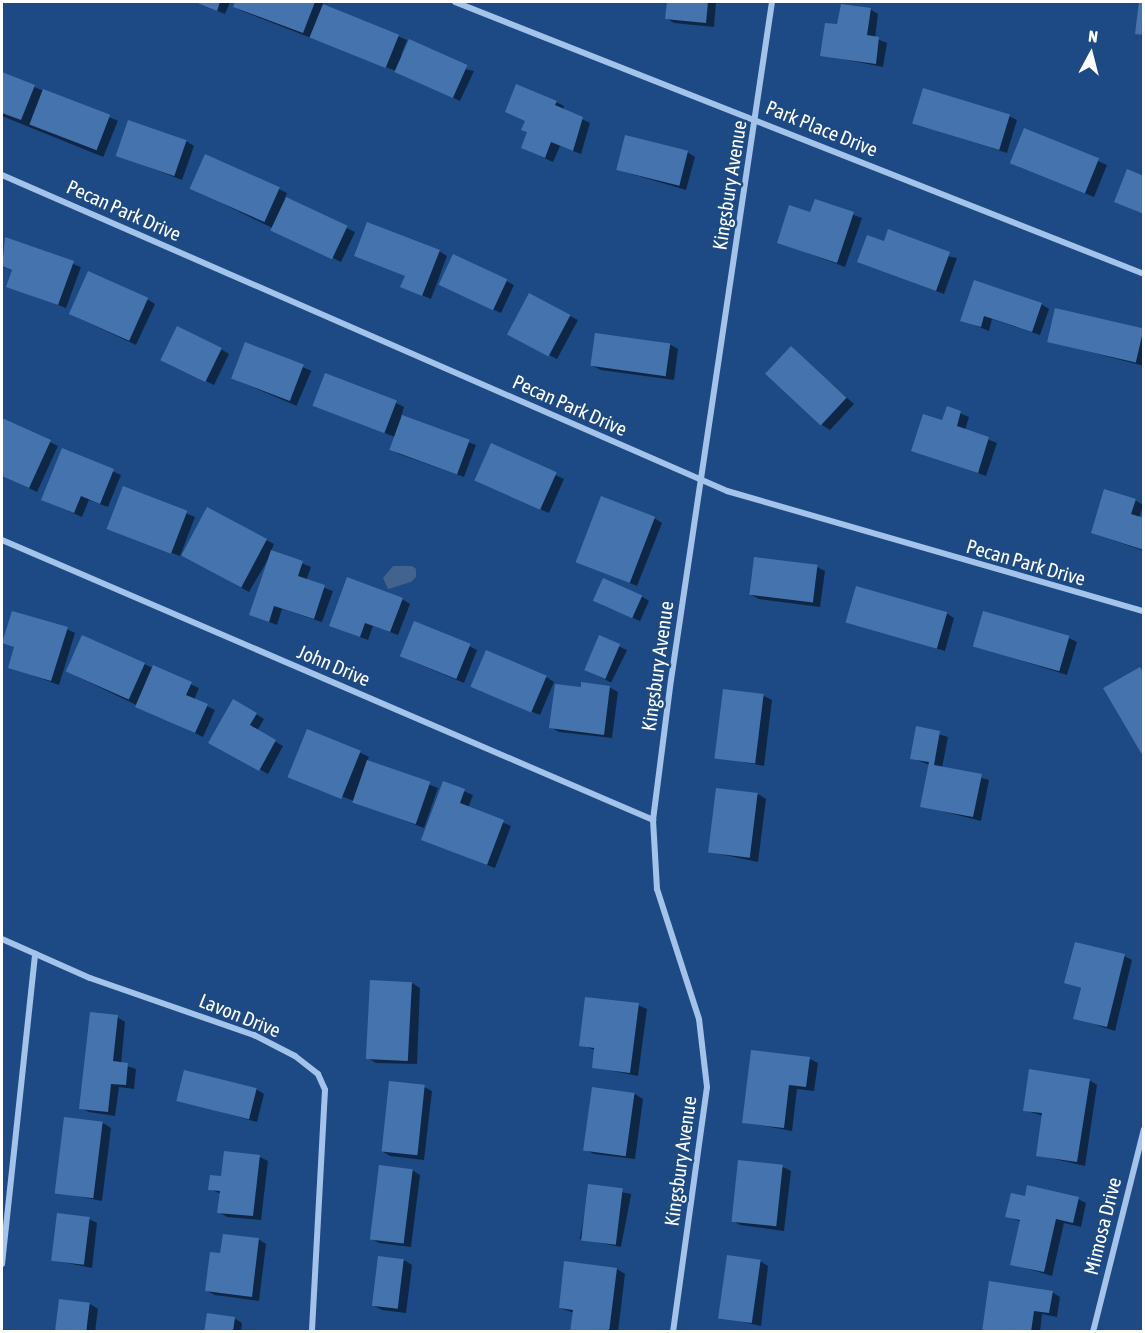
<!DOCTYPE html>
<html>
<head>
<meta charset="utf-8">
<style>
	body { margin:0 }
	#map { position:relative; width:1145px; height:1333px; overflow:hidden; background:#1d4a84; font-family:"Asap Condensed",sans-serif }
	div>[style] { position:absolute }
	.water>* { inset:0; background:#42638e }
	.shadow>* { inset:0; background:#0007; transform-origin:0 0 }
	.building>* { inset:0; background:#4573ad; transform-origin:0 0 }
	.minor>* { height:6px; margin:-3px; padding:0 3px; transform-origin:3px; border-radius:3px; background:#a4c3ea }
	span { translate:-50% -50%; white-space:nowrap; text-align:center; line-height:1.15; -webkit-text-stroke:5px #1d4a84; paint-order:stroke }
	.street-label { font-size:20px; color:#fff }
	.frame { position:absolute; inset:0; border:3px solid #fff; pointer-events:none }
	.north { position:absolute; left:1061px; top:24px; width:60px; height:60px; -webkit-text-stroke:4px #1d4a84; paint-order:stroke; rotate:7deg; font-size:16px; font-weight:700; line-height:24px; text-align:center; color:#fff }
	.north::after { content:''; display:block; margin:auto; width:21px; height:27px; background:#fff; clip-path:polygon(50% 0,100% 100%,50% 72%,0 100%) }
</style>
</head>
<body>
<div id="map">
	<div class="water">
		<i style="clip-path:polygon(393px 566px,412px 566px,416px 569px,416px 577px,411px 582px,388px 589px,383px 578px)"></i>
	</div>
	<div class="shadow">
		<i style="clip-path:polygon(195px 2px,230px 2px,225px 14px)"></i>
		<i style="clip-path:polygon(236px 2px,323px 2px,323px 6px,407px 40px,401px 55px,474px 71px,460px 101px,396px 71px,242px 11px,234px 7px)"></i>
		<i style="clip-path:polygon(668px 2px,716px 2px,714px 27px,674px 23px,666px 18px)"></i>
		<i style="clip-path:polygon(870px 9px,878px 14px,875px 38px,887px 43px,883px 67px,822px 55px,839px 26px)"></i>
		<i style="left:2px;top:74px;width:125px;height:39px;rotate:22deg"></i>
		<i style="clip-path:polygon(556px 102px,564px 106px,563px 110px,590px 123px,581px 154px,560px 146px,553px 162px,522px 148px,529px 133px,526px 121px)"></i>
		<i style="clip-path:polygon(1009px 116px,1017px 120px,1007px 153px,913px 123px)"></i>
		<i style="clip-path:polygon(1025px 130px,1107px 165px,1094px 197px,1019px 167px)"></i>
		<i style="clip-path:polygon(186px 141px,194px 146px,182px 180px,117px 155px)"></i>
		<i style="clip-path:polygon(687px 152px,695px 157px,686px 190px,618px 170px)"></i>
		<i style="clip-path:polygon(279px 189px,287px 193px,285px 198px,355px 232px,341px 262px,199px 192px)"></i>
		<i style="clip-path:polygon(815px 201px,862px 218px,845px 267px,778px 242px,811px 214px)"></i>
		<i style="clip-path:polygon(5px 239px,81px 267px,66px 308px,8px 286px,13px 271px,2px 266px)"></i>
		<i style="clip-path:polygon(884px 243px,957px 258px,944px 294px,859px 262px)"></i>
		<i style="clip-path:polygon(439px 251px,447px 256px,431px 299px,402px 287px,406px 276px,356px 256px)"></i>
		<i style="clip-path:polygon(506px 281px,514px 285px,501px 313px,448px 288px)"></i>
		<i style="clip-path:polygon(147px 299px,155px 304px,136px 345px,78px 318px)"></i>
		<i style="clip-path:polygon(1041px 304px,1049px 309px,1040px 335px,992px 319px,989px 331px,962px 320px)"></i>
		<i style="clip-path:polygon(570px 316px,578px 320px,557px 359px,517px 339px)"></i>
		<i style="clip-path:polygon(1144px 330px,1144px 366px,1048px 341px)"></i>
		<i style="left:246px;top:343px;width:71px;height:38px;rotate:23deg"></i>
		<i style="clip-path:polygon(669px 344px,678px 349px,674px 380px,601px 370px,593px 366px)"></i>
		<i style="clip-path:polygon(791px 348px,854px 404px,830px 430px,822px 425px)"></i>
		<i style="clip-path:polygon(221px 349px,229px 354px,214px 385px,171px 364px)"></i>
		<i style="clip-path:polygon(326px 375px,396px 403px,404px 407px,401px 417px,476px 445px,464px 477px,399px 454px,391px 449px,395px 437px,322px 409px)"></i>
		<i style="clip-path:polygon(948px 408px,969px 417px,965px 430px,997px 443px,986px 476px,913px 450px,943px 422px)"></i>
		<i style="clip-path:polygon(2px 419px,58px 446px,37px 492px,2px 475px)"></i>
		<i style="clip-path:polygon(491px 445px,564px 479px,549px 513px,484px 484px)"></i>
		<i style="clip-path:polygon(63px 450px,121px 475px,108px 507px,89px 500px,82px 517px,43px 500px)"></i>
		<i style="clip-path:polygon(124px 488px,195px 517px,180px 556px,117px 532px)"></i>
		<i style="clip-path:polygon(1135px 500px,1143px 505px,1139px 518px,1144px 519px,1144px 551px,1092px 533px)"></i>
		<i style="clip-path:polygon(207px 509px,274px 544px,271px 551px,311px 567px,306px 581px,333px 591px,322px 622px,282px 609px,277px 625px,251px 615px,270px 556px,249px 592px,183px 555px)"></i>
		<i style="clip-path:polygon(654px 518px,662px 523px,637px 586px,577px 561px)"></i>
		<i style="clip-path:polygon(817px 567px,825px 571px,820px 607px,759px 599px,751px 595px)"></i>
		<i style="clip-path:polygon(641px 596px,649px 601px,640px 621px,602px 605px)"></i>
		<i style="clip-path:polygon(402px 599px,410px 604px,398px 635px,373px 626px,368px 640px,339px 629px)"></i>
		<i style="clip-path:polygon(946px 613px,954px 618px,945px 651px,847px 622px)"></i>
		<i style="clip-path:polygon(67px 629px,75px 633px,59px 685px,10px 667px,16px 648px,4px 642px)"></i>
		<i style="left:600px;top:637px;width:30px;height:36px;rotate:26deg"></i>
		<i style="clip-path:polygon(1069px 638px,1077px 642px,1067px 675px,975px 646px)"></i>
		<i style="clip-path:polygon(469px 646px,477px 650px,464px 683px,409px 660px)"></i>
		<i style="clip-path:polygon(144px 664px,199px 688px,194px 700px,215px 710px,203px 737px,76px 676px)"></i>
		<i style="clip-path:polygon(546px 677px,554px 682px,540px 715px,480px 691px)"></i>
		<i style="clip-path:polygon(609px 687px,618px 692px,612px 738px,559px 732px,551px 727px,582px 689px)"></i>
		<i style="clip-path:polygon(764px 696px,772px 700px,764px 766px,716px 757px)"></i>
		<i style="clip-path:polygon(234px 701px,264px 719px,257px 731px,283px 746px,268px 774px,210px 742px)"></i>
		<i style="clip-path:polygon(917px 728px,948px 737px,942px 768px,989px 780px,981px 821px,922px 806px,930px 765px,911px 758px)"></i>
		<i style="clip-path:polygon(308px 731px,361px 753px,369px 757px,367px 761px,438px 788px,424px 828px,289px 776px)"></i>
		<i style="clip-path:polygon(444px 783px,473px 795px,468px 808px,511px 826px,495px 868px,423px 840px)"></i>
		<i style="clip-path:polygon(758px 794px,766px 799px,758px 862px,710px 852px)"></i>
		<i style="clip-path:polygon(1124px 956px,1132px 960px,1115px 1031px,1075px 1018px,1082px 989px,1066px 983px)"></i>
		<i style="clip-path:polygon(412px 983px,420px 988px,417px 1064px,376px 1063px,368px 1058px)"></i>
		<i style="clip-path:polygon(638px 1005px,647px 1009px,638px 1076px,593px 1067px,595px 1050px,581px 1045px)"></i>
		<i style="clip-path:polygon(117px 1017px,125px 1022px,121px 1064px,136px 1069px,134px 1089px,119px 1087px,115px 1116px,89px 1112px,81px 1108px)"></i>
		<i style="clip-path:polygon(810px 1059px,818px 1063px,814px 1091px,797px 1089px,792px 1131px,744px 1122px)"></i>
		<i style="clip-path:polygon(1089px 1080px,1097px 1085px,1085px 1166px,1037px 1155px,1043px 1116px,1024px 1110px)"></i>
		<i style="clip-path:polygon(424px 1087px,432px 1091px,424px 1160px,390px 1156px,382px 1151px)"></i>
		<i style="clip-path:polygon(256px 1089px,264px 1094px,257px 1122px,178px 1100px)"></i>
		<i style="clip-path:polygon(635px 1094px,643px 1099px,635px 1159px,594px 1154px,586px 1150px)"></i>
		<i style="clip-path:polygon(103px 1123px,111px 1128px,102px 1201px,56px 1192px)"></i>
		<i style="clip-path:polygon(260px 1157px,268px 1161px,261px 1220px,227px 1217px,219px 1212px,221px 1194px,210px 1189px)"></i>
		<i style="clip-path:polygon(783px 1167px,791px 1171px,784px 1231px,740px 1225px,732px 1220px)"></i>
		<i style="clip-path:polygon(412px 1170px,420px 1175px,411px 1247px,379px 1243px,371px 1238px)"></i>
		<i style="left:590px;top:1186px;width:42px;height:54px;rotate:11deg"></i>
		<i style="clip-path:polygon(1026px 1198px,1078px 1199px,1086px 1203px,1081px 1227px,1064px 1223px,1052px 1276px,1012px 1264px,1021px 1222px,1007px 1216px)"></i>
		<i style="clip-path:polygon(89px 1219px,97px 1223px,92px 1268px,52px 1260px)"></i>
		<i style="clip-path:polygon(258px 1239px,266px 1244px,259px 1301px,215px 1295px,207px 1291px,222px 1255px)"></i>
		<i style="clip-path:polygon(404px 1260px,412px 1265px,406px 1313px,382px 1310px,374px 1306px)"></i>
		<i style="clip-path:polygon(760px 1261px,768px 1266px,761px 1326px,721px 1317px)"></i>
		<i style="clip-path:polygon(617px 1269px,625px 1274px,618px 1332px,573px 1332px,574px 1313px,560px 1308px)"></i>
		<i style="clip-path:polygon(1052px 1292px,1060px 1297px,1057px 1317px,1042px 1314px,1040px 1332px,983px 1332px)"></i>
		<i style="clip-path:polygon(90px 1304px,98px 1309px,95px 1332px,56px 1332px)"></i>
		<i style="clip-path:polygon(234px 1318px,242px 1323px,241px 1332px,206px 1332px)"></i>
	</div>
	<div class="building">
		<i style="clip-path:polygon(195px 2px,220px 2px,217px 11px)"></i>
		<i style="clip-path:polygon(235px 2px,315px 2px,303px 33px,233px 7px)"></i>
		<i style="clip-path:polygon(667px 2px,708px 2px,706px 23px,665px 19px)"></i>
		<i style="clip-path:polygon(1139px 2px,1144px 2px,1144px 35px,1135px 34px)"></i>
		<i style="left:323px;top:4px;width:82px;height:36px;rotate:22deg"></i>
		<i style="clip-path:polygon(841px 4px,871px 8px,867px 35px,879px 37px,876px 64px,820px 56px,825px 23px,837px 24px)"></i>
		<i style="left:409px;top:39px;width:64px;height:36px;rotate:24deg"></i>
		<i style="clip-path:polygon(2px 72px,35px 85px,21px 120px,2px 113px)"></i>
		<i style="clip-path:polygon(516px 84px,557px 101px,555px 105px,583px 117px,573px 151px,551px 142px,545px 158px,521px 148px,527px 132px,521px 130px,525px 121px,505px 112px)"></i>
		<i style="left:923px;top:88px;width:91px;height:37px;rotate:17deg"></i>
		<i style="left:43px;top:89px;width:72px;height:38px;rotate:21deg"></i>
		<i style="left:128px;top:120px;width:62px;height:38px;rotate:19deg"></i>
		<i style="left:1024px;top:128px;width:81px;height:38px;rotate:22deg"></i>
		<i style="left:625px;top:135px;width:65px;height:36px;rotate:14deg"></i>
		<i style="left:205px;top:154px;width:82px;height:38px;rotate:24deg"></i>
		<i style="clip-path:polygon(1127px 169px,1144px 176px,1144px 214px,1114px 202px)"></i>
		<i style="left:286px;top:197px;width:68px;height:37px;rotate:25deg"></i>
		<i style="clip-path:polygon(815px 199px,854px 212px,837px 263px,777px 243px,789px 205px,810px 212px)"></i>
		<i style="clip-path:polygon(367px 222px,440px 250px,422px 296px,400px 287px,405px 276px,354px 256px)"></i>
		<i style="clip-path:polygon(888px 229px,950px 252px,936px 291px,857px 262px,867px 235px,884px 241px)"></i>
		<i style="clip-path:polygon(5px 237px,74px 261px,58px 305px,6px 287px,12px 270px,2px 266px)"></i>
		<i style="left:453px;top:254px;width:60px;height:34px;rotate:25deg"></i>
		<i style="left:88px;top:271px;width:66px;height:47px;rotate:24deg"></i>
		<i style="clip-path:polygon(974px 280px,1042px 303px,1032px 332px,984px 316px,981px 327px,960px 321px)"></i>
		<i style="left:529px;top:293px;width:47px;height:47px;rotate:28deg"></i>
		<i style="left:1055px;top:308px;width:91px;height:35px;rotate:13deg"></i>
		<i style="left:177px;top:326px;width:50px;height:38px;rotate:26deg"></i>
		<i style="left:595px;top:333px;width:76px;height:33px;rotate:8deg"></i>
		<i style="left:245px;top:342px;width:63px;height:39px;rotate:21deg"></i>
		<i style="left:791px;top:346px;width:76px;height:38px;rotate:43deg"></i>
		<i style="left:325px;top:373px;width:77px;height:35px;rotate:21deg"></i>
		<i style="clip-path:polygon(947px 406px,961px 411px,957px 426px,989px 437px,978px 473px,911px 451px,923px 414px,942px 420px)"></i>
		<i style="left:402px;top:415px;width:72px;height:37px;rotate:20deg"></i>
		<i style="clip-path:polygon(2px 418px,51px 440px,29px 488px,2px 476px)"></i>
		<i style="left:491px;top:443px;width:72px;height:41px;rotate:24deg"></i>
		<i style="clip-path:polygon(62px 448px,114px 469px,100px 504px,81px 496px,74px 513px,41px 500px)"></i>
		<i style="left:123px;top:486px;width:69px;height:46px;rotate:21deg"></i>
		<i style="clip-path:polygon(1104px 489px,1136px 499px,1131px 514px,1144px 518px,1144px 550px,1091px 533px)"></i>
		<i style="left:601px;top:496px;width:58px;height:71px;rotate:21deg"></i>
		<i style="left:207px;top:507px;width:68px;height:55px;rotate:28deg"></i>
		<i style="clip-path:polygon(271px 550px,303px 561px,298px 576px,325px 585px,314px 619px,274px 606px,269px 622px,249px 615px)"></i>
		<i style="left:754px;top:557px;width:64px;height:38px;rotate:7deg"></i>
		<i style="clip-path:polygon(347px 577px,403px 598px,390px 632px,365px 623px,360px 637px,329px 626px)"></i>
		<i style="left:603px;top:578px;width:43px;height:25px;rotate:24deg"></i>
		<i style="left:856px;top:586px;width:95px;height:38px;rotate:16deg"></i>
		<i style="clip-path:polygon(12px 611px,68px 627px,51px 681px,8px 668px,14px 647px,2px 643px)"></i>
		<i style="left:983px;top:611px;width:90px;height:37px;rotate:16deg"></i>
		<i style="left:414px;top:621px;width:61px;height:38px;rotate:22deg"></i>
		<i style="left:82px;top:635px;width:69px;height:40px;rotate:24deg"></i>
		<i style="left:599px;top:635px;width:23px;height:38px;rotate:23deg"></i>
		<i style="left:486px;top:650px;width:66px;height:40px;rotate:23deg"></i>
		<i style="clip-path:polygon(153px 665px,192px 682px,186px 695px,208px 704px,195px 733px,135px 707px)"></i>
		<i style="clip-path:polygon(1140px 667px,1144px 673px,1144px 758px,1103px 688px)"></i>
		<i style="clip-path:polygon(581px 682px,610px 686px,604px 735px,549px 728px,555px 684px,581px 687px)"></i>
		<i style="left:723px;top:689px;width:41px;height:70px;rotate:7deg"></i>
		<i style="clip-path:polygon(233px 699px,257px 713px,250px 725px,276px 740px,259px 771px,208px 743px)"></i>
		<i style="clip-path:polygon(916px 726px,940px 731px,934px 765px,982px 774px,973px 817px,920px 807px,929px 762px,910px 759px)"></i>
		<i style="left:307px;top:729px;width:58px;height:52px;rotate:22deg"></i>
		<i style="left:367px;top:760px;width:67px;height:45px;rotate:19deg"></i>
		<i style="clip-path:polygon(443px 781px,465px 789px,460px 803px,504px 820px,487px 865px,421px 840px)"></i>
		<i style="left:716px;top:788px;width:42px;height:65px;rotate:7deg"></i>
		<i style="clip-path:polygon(1075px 942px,1125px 954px,1107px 1027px,1073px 1019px,1081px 988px,1064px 983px)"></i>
		<i style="left:370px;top:980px;width:42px;height:79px;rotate:3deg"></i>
		<i style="clip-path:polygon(585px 997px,639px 1003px,630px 1073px,592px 1068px,594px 1048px,579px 1046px)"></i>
		<i style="clip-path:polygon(90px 1012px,118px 1015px,113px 1061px,128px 1063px,126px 1085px,111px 1084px,108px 1112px,79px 1109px)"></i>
		<i style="clip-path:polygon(751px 1050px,810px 1057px,806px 1087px,789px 1085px,784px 1128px,742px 1123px)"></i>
		<i style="clip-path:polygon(1029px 1069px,1090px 1079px,1077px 1162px,1036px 1156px,1042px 1113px,1023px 1111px)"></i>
		<i style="left:184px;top:1070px;width:75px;height:32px;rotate:14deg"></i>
		<i style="left:389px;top:1081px;width:36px;height:71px;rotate:6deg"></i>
		<i style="left:592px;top:1087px;width:43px;height:64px;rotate:8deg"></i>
		<i style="left:64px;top:1117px;width:39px;height:77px;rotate:7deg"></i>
		<i style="clip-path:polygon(224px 1151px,260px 1155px,253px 1216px,217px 1213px,220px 1191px,208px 1190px,210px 1175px,221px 1176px)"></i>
		<i style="left:738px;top:1160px;width:45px;height:62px;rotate:6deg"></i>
		<i style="left:379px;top:1165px;width:34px;height:75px;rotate:7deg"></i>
		<i style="left:588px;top:1184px;width:35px;height:57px;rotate:7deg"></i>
		<i style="clip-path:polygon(1027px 1185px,1079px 1197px,1073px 1223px,1056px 1219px,1044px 1272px,1010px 1265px,1020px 1220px,1005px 1217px,1011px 1193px,1025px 1196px)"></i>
		<i style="left:57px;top:1213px;width:33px;height:48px;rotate:7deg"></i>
		<i style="clip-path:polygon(223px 1234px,259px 1238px,252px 1297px,205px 1291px,210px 1252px,220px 1253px)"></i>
		<i style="left:727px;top:1255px;width:34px;height:64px;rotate:8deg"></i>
		<i style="left:378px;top:1256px;width:26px;height:50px;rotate:7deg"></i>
		<i style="clip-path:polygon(564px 1261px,617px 1268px,609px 1332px,570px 1332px,573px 1310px,559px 1308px)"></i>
		<i style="clip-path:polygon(989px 1281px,1053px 1291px,1049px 1313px,1034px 1311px,1031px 1332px,982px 1332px)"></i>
		<i style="left:59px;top:1299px;width:31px;height:33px;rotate:7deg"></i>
		<i style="clip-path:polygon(207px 1313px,235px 1317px,233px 1332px,204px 1332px)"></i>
	</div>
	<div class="minor">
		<i style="left:455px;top:2px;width:741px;rotate:21.54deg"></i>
		<i style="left:2px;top:175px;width:791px;rotate:23.55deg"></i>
		<i style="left:727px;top:491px;width:434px;rotate:16.1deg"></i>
		<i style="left:2px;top:540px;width:709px;rotate:23.27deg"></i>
		<i style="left:2px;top:939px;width:96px;rotate:23.9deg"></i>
		<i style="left:90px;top:978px;width:174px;rotate:19.2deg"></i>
		<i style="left:254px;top:1035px;width:46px;rotate:27.1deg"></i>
		<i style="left:295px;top:1056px;width:29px;rotate:38deg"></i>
		<i style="left:318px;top:1074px;width:17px;rotate:66deg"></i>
		<i style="left:325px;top:1090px;width:242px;rotate:93.1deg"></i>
		<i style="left:2px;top:1264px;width:312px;rotate:-83.9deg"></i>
		<i style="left:673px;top:1332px;width:247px;rotate:-82.1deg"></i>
		<i style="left:707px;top:1087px;width:68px;rotate:-96.7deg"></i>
		<i style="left:699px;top:1019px;width:137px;rotate:-107.9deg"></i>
		<i style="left:657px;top:889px;width:69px;rotate:-93.3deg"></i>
		<i style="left:653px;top:820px;width:141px;rotate:-82.7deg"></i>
		<i style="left:671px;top:680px;width:685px;rotate:-81.53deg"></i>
		<i style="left:1093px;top:1332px;width:209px;rotate:-75.9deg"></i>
	</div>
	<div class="street-label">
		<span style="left:822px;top:128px;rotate:22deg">Park Place Drive</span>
		<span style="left:729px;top:185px;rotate:-81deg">Kingsbury Avenue</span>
		<span style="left:124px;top:210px;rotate:24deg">Pecan Park Drive</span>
		<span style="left:570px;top:405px;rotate:24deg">Pecan Park Drive</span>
		<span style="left:1026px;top:562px;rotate:16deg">Pecan Park Drive</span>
		<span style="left:334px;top:665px;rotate:23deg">John Drive</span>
		<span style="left:657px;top:666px;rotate:-82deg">Kingsbury Avenue</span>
		<span style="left:240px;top:1015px;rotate:22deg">Lavon Drive</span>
		<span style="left:680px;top:1161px;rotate:-82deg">Kingsbury Avenue</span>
		<span style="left:1102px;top:1226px;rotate:-76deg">Mimosa Drive</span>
	</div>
	<div class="frame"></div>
	<div class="north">N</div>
</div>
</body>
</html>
